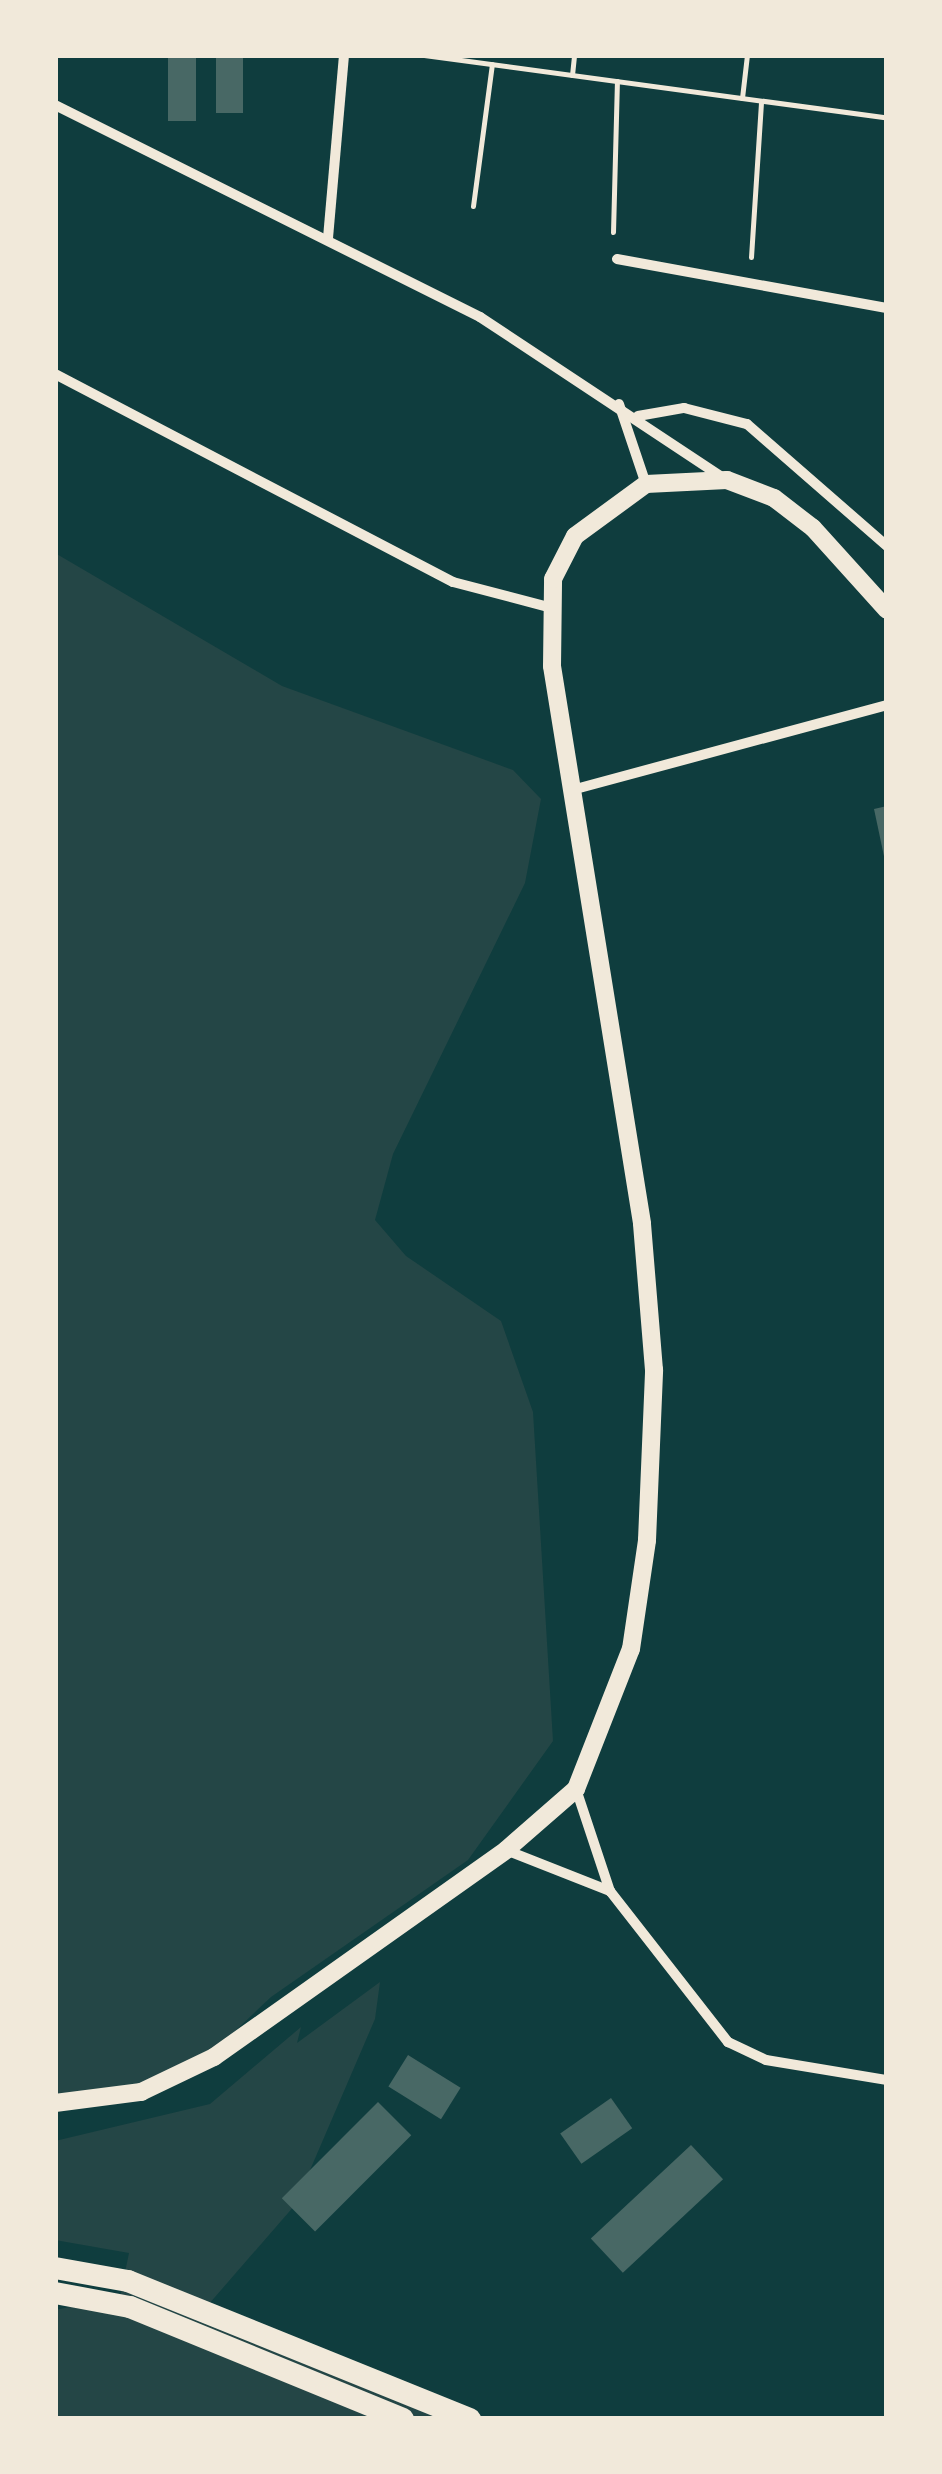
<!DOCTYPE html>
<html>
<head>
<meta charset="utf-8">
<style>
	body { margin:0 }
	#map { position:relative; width:942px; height:2474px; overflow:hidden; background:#0f3d3e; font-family:"Roboto Condensed",sans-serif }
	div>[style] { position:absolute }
	.green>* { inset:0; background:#244646 }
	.building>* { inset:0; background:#486865; transform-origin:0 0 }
	.path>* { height:5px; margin:-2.5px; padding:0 2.5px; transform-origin:2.5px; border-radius:2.5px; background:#f1e9da }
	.minor>* { height:10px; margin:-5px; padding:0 5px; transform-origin:5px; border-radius:5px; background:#f1e9da }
	.tertiary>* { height:18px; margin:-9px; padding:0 9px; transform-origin:9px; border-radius:9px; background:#f1e9da }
	.primary>* { height:22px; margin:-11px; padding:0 11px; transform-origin:11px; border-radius:11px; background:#f1e9da }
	span { translate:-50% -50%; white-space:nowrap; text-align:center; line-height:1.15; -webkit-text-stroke:8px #f1e9da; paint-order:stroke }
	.frame { position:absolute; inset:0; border:58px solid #f1e9da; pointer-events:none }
</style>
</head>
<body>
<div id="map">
	<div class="green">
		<i style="clip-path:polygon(55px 553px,282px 686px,513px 770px,541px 799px,525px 883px,393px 1154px,375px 1220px,406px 1256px,501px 1321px,533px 1412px,553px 1741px,468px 1860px,271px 1997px,215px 2050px,100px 2103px,55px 2104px)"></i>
		<i style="clip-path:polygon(380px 1982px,375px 2019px,295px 2205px,195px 2320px,442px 2419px,55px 2419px,55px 2310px,120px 2297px,129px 2253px,55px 2240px,55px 2141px,210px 2104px,301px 2027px,297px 2043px)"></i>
	</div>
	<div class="building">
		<i style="left:168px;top:55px;width:28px;height:66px"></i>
		<i style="left:216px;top:55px;width:27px;height:58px"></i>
		<i style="clip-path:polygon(887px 806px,887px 860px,885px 861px,874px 809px)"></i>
		<i style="left:408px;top:2055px;width:62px;height:37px;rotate:32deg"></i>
		<i style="left:611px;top:2098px;width:37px;height:62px;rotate:55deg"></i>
		<i style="left:378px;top:2102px;width:47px;height:136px;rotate:45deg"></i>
		<i style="left:691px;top:2145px;width:47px;height:137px;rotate:47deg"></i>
	</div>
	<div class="path">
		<i style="left:424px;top:55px;width:467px;rotate:7.7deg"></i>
		<i style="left:572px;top:75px;width:20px;rotate:-84deg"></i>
		<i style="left:742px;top:98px;width:43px;rotate:-83.4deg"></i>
		<i style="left:473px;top:206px;width:143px;rotate:-82.4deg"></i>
		<i style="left:613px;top:232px;width:151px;rotate:-88.5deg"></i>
		<i style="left:751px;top:257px;width:156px;rotate:-86.3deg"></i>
	</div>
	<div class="minor">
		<i style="left:55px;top:105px;width:475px;rotate:26.5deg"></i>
		<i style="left:480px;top:317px;width:294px;rotate:33.5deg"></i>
		<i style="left:328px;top:238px;width:184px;rotate:-85deg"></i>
		<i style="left:617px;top:259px;width:274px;rotate:10.3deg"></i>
		<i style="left:55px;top:374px;width:449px;rotate:27.6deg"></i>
		<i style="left:453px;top:582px;width:98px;rotate:14.7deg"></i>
		<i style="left:619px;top:404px;width:84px;rotate:71.4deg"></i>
		<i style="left:638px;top:416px;width:47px;rotate:-9.9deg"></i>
		<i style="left:684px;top:408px;width:65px;rotate:14.3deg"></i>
		<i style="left:747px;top:424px;width:186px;rotate:41.1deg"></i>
		<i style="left:572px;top:790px;width:326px;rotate:-15.1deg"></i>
		<i style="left:576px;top:1789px;width:108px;rotate:71.6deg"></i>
		<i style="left:610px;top:1891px;width:192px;rotate:52deg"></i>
		<i style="left:728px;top:2042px;width:42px;rotate:25.3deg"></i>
		<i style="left:766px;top:2060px;width:123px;rotate:9.4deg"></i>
		<i style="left:506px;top:1850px;width:112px;rotate:21.5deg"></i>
	</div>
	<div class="tertiary">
		<i style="left:55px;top:2103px;width:87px;rotate:-7.3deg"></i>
		<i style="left:141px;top:2092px;width:81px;rotate:-25.6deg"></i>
		<i style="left:214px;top:2057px;width:358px;rotate:-35.3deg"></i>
		<i style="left:506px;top:1850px;width:93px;rotate:-41.1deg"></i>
		<i style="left:576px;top:1789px;width:150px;rotate:-68.6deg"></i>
		<i style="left:631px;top:1649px;width:110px;rotate:-81.6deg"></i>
		<i style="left:647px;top:1540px;width:170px;rotate:-87.6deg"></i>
		<i style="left:654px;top:1370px;width:147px;rotate:-94.7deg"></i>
		<i style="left:642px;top:1223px;width:564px;rotate:-99.18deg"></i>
		<i style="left:552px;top:666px;width:87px;rotate:-89.3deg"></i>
		<i style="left:553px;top:579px;width:48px;rotate:-62.9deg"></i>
		<i style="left:575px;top:536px;width:88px;rotate:-36.2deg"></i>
		<i style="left:646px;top:484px;width:81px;rotate:-2.8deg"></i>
		<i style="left:727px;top:480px;width:50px;rotate:21deg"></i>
		<i style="left:774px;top:498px;width:49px;rotate:37.6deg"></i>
		<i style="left:813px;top:528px;width:110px;rotate:47.9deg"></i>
	</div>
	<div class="primary">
		<i style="left:55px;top:2268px;width:74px;rotate:10.1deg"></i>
		<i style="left:128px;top:2281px;width:369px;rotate:22deg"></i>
		<i style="left:55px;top:2293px;width:76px;rotate:10.6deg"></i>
		<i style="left:130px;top:2307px;width:295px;rotate:22.3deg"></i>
	</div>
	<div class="frame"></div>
</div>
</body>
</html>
